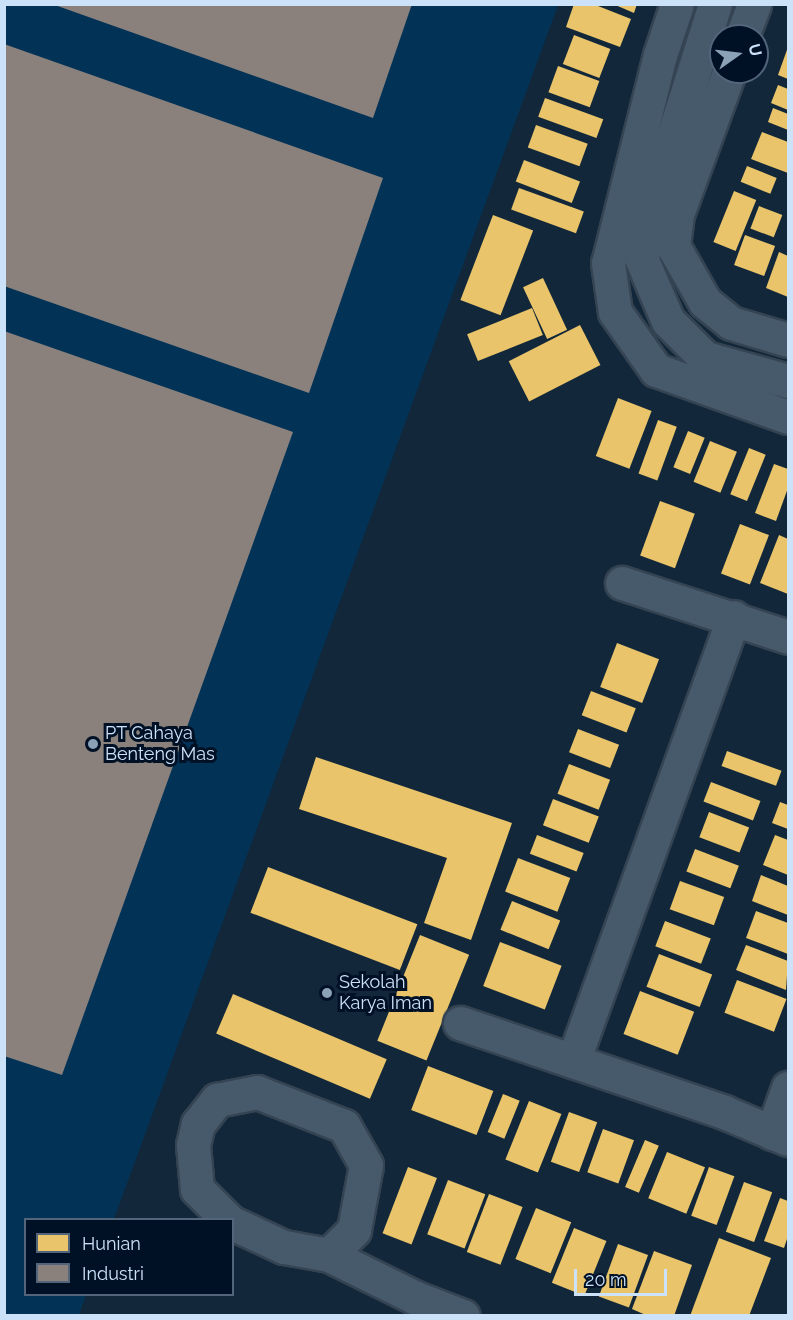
<!DOCTYPE html>
<html>
<head>
<meta charset="utf-8">
<style>
	body { margin:0 }
	#map { position:relative; width:793px; height:1320px; overflow:hidden; background:#12283a; font-family:Raleway,sans-serif }
	div>[style] { position:absolute }
	.built>* { inset:0; background:#023256 }
	.homes>* { inset:0; background:#e9c46a; transform-origin:0 0 }
	.industry>* { inset:0; background:#8a817c }
	.roads { filter:drop-shadow(2px 0 #354453) drop-shadow(-2px 0 #354453) drop-shadow(0 2px #354453) drop-shadow(0 -2px #354453) }
	.minor>* { height:33px; margin:-16.5px; padding:0 16.5px; transform-origin:16.5px; border-radius:16.5px; background:#475a6c }
	.dots>* { width:16px; height:16px; translate:-50% -50%; box-sizing:border-box; border:3px solid #001125; border-radius:50% }
	span { translate:-50% -50%; white-space:nowrap; text-align:center; line-height:1.15; -webkit-text-stroke:6px #001125; paint-order:stroke }
	.poi-label { font-size:18px; color:#cce2f9 }
	.left { translate:0 -50%; text-align:left }
	.frame { position:absolute; inset:0; border:6px solid #cce2f9; pointer-events:none }
	.legend { position:absolute; left:24px; top:1218px; width:210px; height:78px; box-sizing:border-box; background:#001125; border:2px solid #52657a; margin:0; padding:8px 10px; list-style:none; font-size:18px; color:#cce2f9 }
	.legend li { display:flex; align-items:center; gap:12px; height:30px }
	.legend b { width:30px; border:2px solid #52657a }
	.north { position:absolute; left:709px; top:24px; width:60px; height:60px; box-sizing:border-box; background:#001125; border:2px solid #52657a; border-radius:50%; rotate:76deg; font-size:16px; font-weight:700; line-height:24px; text-align:center; color:#cce2f9 }
	.north::after { content:''; display:block; margin:auto; width:21px; height:27px; background:#8ba1b6; clip-path:polygon(50% 0,100% 100%,50% 72%,0 100%) }
	.scale { position:absolute; left:574px; top:1269px; width:93px; height:27px; box-sizing:border-box; border:3px solid #cce2f9; border-top:0; padding-left:8px; font-size:18px; line-height:21px; white-space:nowrap; color:#cce2f9; -webkit-text-stroke:4px #001125; paint-order:stroke }
</style>
</head>
<body>
<div id="map">
	<div class="built">
		<i style="clip-path:polygon(5px 5px,558px 5px,114px 1219px,26px 1220px,26px 1294px,86px 1295px,79px 1315px,5px 1316px)"></i>
	</div>
	<div class="homes">
		<i style="clip-path:polygon(574px 4px,593px 4px,631px 19px,620px 47px,566px 27px)"></i>
		<i style="clip-path:polygon(613px 4px,637px 4px,634px 13px)"></i>
		<i style="left:574px;top:35px;width:39px;height:31px;rotate:21deg"></i>
		<i style="clip-path:polygon(788px 47px,788px 79px,778px 75px)"></i>
		<i style="left:558px;top:66px;width:44px;height:28px;rotate:20deg"></i>
		<i style="clip-path:polygon(778px 85px,788px 89px,788px 110px,771px 103px)"></i>
		<i style="left:545px;top:98px;width:62px;height:20px;rotate:20deg"></i>
		<i style="clip-path:polygon(773px 108px,788px 114px,788px 130px,768px 122px)"></i>
		<i style="left:536px;top:125px;width:55px;height:24px;rotate:20deg"></i>
		<i style="clip-path:polygon(762px 132px,788px 142px,788px 173px,751px 159px)"></i>
		<i style="left:524px;top:160px;width:60px;height:23px;rotate:21deg"></i>
		<i style="left:747px;top:166px;width:32px;height:17px;rotate:22deg"></i>
		<i style="left:519px;top:188px;width:69px;height:23px;rotate:20deg"></i>
		<i style="left:734px;top:191px;width:24px;height:55px;rotate:22deg"></i>
		<i style="left:759px;top:206px;width:25px;height:24px;rotate:21deg"></i>
		<i style="left:493px;top:215px;width:43px;height:91px;rotate:21deg"></i>
		<i style="left:745px;top:235px;width:32px;height:32px;rotate:20deg"></i>
		<i style="clip-path:polygon(779px 252px,788px 256px,788px 297px,766px 288px)"></i>
		<i style="left:543px;top:278px;width:57px;height:22px;rotate:65deg"></i>
		<i style="left:532px;top:308px;width:29px;height:70px;rotate:68deg"></i>
		<i style="left:580px;top:325px;width:45px;height:80px;rotate:63deg"></i>
		<i style="left:618px;top:398px;width:36px;height:62px;rotate:21deg"></i>
		<i style="left:658px;top:420px;width:20px;height:57px;rotate:20deg"></i>
		<i style="left:688px;top:431px;width:18px;height:39px;rotate:22deg"></i>
		<i style="left:710px;top:441px;width:29px;height:44px;rotate:22deg"></i>
		<i style="left:749px;top:448px;width:18px;height:50px;rotate:22deg"></i>
		<i style="clip-path:polygon(774px 464px,788px 469px,788px 488px,776px 521px,755px 513px)"></i>
		<i style="left:660px;top:501px;width:37px;height:58px;rotate:20deg"></i>
		<i style="left:740px;top:524px;width:31px;height:53px;rotate:21deg"></i>
		<i style="clip-path:polygon(779px 535px,788px 539px,788px 594px,760px 583px)"></i>
		<i style="left:617px;top:643px;width:45px;height:47px;rotate:21deg"></i>
		<i style="left:591px;top:691px;width:48px;height:26px;rotate:21deg"></i>
		<i style="left:578px;top:729px;width:44px;height:25px;rotate:21deg"></i>
		<i style="left:727px;top:751px;width:58px;height:16px;rotate:20deg"></i>
		<i style="clip-path:polygon(316px 757px,512px 823px,471px 940px,424px 923px,447px 858px,299px 809px)"></i>
		<i style="left:569px;top:764px;width:44px;height:32px;rotate:21deg"></i>
		<i style="left:711px;top:782px;width:53px;height:21px;rotate:21deg"></i>
		<i style="left:553px;top:799px;width:49px;height:28px;rotate:21deg"></i>
		<i style="clip-path:polygon(780px 802px,788px 805px,788px 829px,772px 823px)"></i>
		<i style="left:709px;top:812px;width:43px;height:27px;rotate:21deg"></i>
		<i style="left:537px;top:835px;width:50px;height:20px;rotate:21deg"></i>
		<i style="clip-path:polygon(775px 835px,788px 840px,788px 875px,763px 865px)"></i>
		<i style="left:695px;top:849px;width:47px;height:24px;rotate:21deg"></i>
		<i style="left:518px;top:858px;width:56px;height:36px;rotate:21deg"></i>
		<i style="left:268px;top:867px;width:160px;height:49px;rotate:21deg"></i>
		<i style="clip-path:polygon(761px 875px,788px 886px,788px 915px,752px 901px)"></i>
		<i style="left:680px;top:881px;width:47px;height:30px;rotate:20deg"></i>
		<i style="left:512px;top:901px;width:52px;height:31px;rotate:22deg"></i>
		<i style="clip-path:polygon(756px 911px,788px 923px,788px 954px,746px 938px)"></i>
		<i style="left:665px;top:921px;width:49px;height:27px;rotate:21deg"></i>
		<i style="left:420px;top:935px;width:53px;height:114px;rotate:22deg"></i>
		<i style="left:500px;top:942px;width:66px;height:47px;rotate:21deg"></i>
		<i style="clip-path:polygon(746px 945px,788px 961px,786px 990px,736px 970px)"></i>
		<i style="left:659px;top:954px;width:57px;height:35px;rotate:21deg"></i>
		<i style="left:737px;top:980px;width:53px;height:35px;rotate:21deg"></i>
		<i style="left:640px;top:991px;width:58px;height:46px;rotate:21deg"></i>
		<i style="left:233px;top:994px;width:167px;height:43px;rotate:23deg"></i>
		<i style="left:428px;top:1066px;width:70px;height:47px;rotate:21deg"></i>
		<i style="left:503px;top:1094px;width:18px;height:41px;rotate:22deg"></i>
		<i style="left:529px;top:1101px;width:35px;height:63px;rotate:22deg"></i>
		<i style="left:569px;top:1112px;width:30px;height:53px;rotate:20deg"></i>
		<i style="left:603px;top:1129px;width:33px;height:46px;rotate:20deg"></i>
		<i style="left:645px;top:1140px;width:15px;height:51px;rotate:23deg"></i>
		<i style="left:667px;top:1152px;width:41px;height:50px;rotate:22deg"></i>
		<i style="left:408px;top:1167px;width:31px;height:71px;rotate:21deg"></i>
		<i style="left:709px;top:1167px;width:27px;height:52px;rotate:20deg"></i>
		<i style="left:448px;top:1180px;width:40px;height:58px;rotate:21deg"></i>
		<i style="left:744px;top:1182px;width:30px;height:53px;rotate:20deg"></i>
		<i style="left:489px;top:1194px;width:36px;height:62px;rotate:21deg"></i>
		<i style="clip-path:polygon(780px 1198px,788px 1201px,788px 1236px,784px 1248px,764px 1241px)"></i>
		<i style="left:536px;top:1208px;width:38px;height:55px;rotate:22deg"></i>
		<i style="left:574px;top:1228px;width:35px;height:59px;rotate:22deg"></i>
		<i style="clip-path:polygon(719px 1238px,771px 1258px,749px 1316px,690px 1316px)"></i>
		<i style="left:618px;top:1244px;width:32px;height:56px;rotate:20deg"></i>
		<i style="clip-path:polygon(654px 1251px,692px 1265px,674px 1316px,648px 1316px,632px 1309px)"></i>
	</div>
	<div class="industry">
		<i style="clip-path:polygon(52px 4px,412px 4px,373px 118px)"></i>
		<i style="clip-path:polygon(4px 44px,383px 178px,309px 393px,4px 286px)"></i>
		<i style="clip-path:polygon(4px 331px,293px 432px,62px 1075px,4px 1056px)"></i>
	</div>
	<div class="roads">
		<div class="minor">
			<i style="left:677px;top:4px;width:54px;rotate:108.4deg"></i>
			<i style="left:660px;top:55px;width:214px;rotate:104deg"></i>
			<i style="left:608px;top:263px;width:49px;rotate:81.9deg"></i>
			<i style="left:615px;top:312px;width:71px;rotate:54.7deg"></i>
			<i style="left:656px;top:370px;width:140px;rotate:19.6deg"></i>
			<i style="left:715px;top:4px;width:230px;rotate:107.5deg"></i>
			<i style="left:646px;top:223px;width:37px;rotate:96deg"></i>
			<i style="left:642px;top:260px;width:66px;rotate:66.9deg"></i>
			<i style="left:668px;top:321px;width:52px;rotate:45deg"></i>
			<i style="left:705px;top:358px;width:86px;rotate:15.5deg"></i>
			<i style="left:742px;top:36px;width:34px;rotate:-69deg"></i>
			<i style="left:729px;top:72px;width:151px;rotate:110.1deg"></i>
			<i style="left:677px;top:214px;width:32px;rotate:97deg"></i>
			<i style="left:673px;top:246px;width:64px;rotate:60.3deg"></i>
			<i style="left:705px;top:302px;width:33px;rotate:39deg"></i>
			<i style="left:731px;top:323px;width:59px;rotate:16.6deg"></i>
			<i style="left:622px;top:583px;width:175px;rotate:18deg"></i>
			<i style="left:460px;top:1023px;width:279px;rotate:18.6deg"></i>
			<i style="left:724px;top:1112px;width:69px;rotate:22.9deg"></i>
			<i style="left:573px;top:1061px;width:472px;rotate:-70.1deg"></i>
			<i style="left:772px;top:1133px;width:48px;rotate:-70.4deg"></i>
			<i style="left:228px;top:1220px;width:44px;rotate:-135deg"></i>
			<i style="left:197px;top:1189px;width:44px;rotate:-95.2deg"></i>
			<i style="left:193px;top:1145px;width:22px;rotate:-77deg"></i>
			<i style="left:198px;top:1124px;width:31px;rotate:-52deg"></i>
			<i style="left:217px;top:1100px;width:41px;rotate:-11.3deg"></i>
			<i style="left:257px;top:1092px;width:93px;rotate:21.3deg"></i>
			<i style="left:344px;top:1126px;width:45px;rotate:60.6deg"></i>
			<i style="left:366px;top:1165px;width:66px;rotate:100.5deg"></i>
			<i style="left:354px;top:1230px;width:35px;rotate:135deg"></i>
			<i style="left:232px;top:1223px;width:57px;rotate:24.8deg"></i>
			<i style="left:284px;top:1247px;width:46px;rotate:10.1deg"></i>
			<i style="left:329px;top:1255px;width:97px;rotate:26.3deg"></i>
			<i style="left:416px;top:1298px;width:50px;rotate:21deg"></i>
		</div>
	</div>
	<div class="dots">
		<i style="left:93px;top:744px;background:#8ba1b6"></i>
		<i style="left:327px;top:993px;background:#8ba1b6"></i>
	</div>
	<div class="poi-label">
		<span class="left" style="left:105px;top:744px">PT Cahaya<br>Benteng Mas</span>
		<span class="left" style="left:339px;top:993px">Sekolah<br>Karya Iman</span>
	</div>
	<div class="frame"></div>
	<ul class="legend">
	<li><b style="height:16px;background:#e9c46a"></b>Hunian</li>
	<li><b style="height:16px;background:#8a817c"></b>Industri</li>
	</ul>
	<div class="north">U</div>
	<div class="scale">20 m</div>
</div>
</body>
</html>
